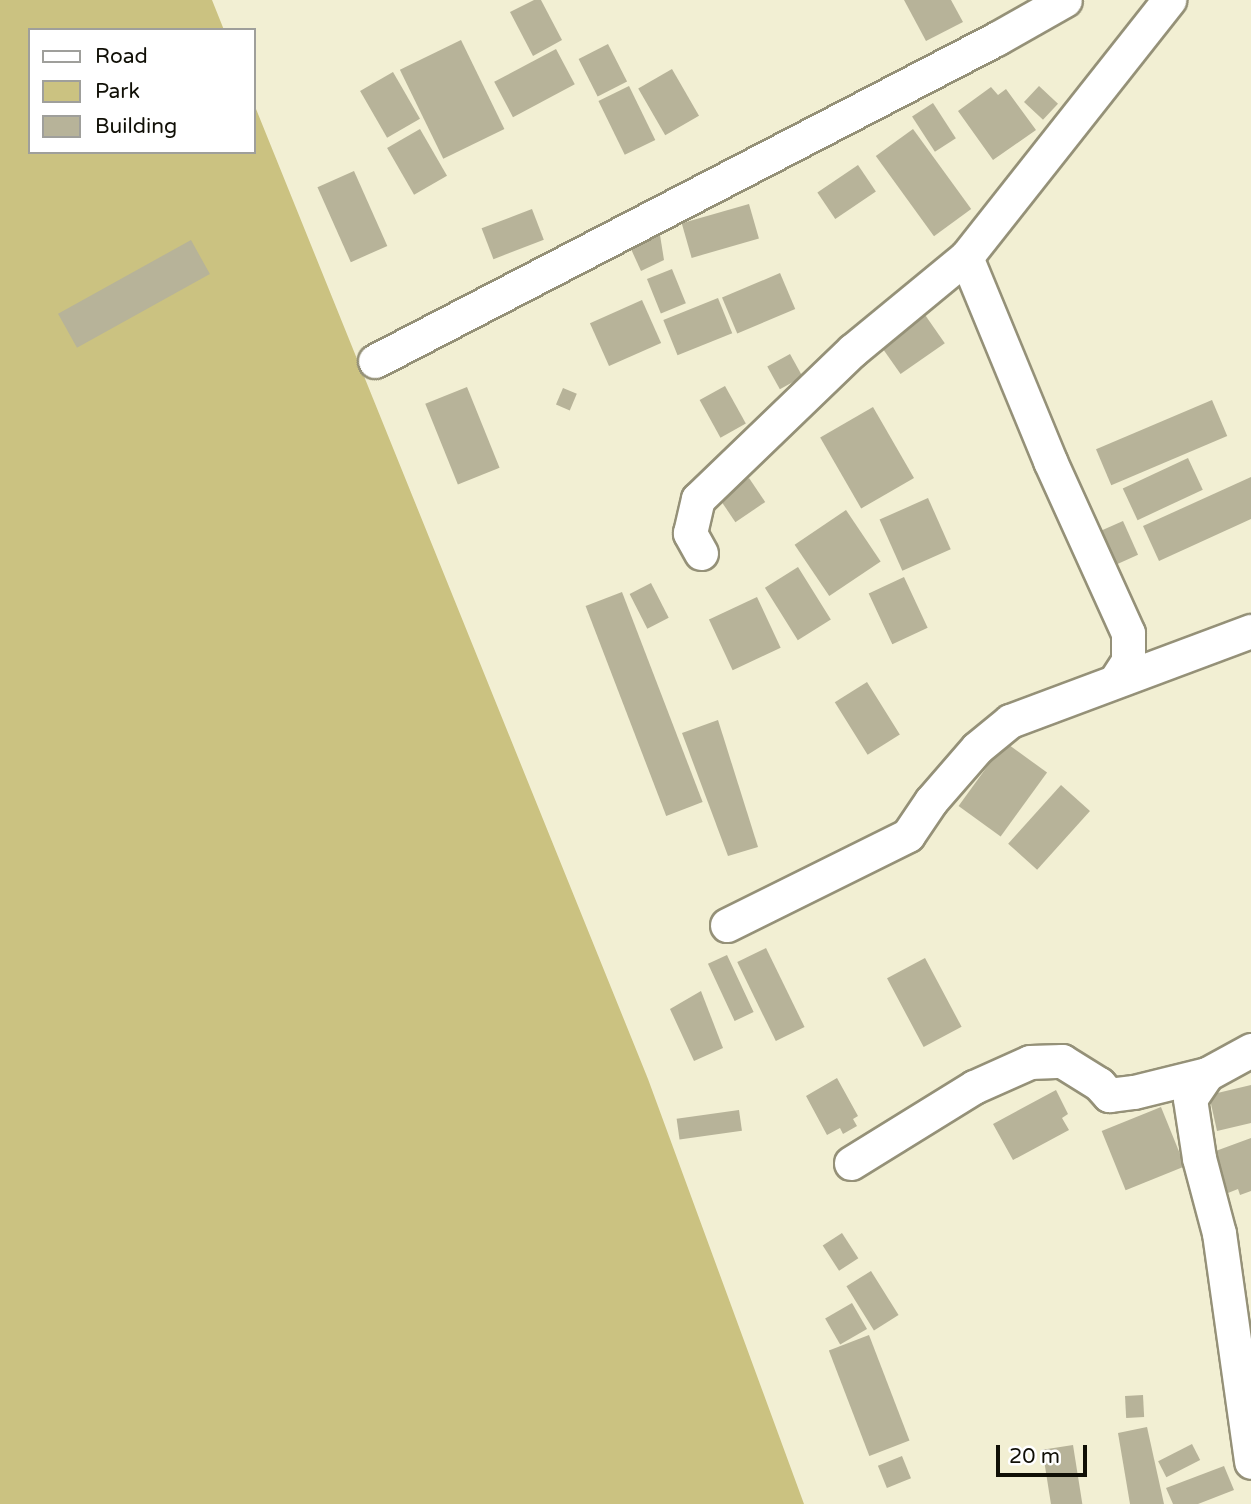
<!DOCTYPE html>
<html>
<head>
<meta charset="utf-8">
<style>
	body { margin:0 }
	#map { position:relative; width:1251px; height:1504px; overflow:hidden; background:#f2efd3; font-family:"Varela Round",sans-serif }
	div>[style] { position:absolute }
	.green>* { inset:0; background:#cbc281 }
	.building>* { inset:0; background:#b7b399; transform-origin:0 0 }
	.roads { filter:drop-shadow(2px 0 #959178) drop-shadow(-2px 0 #959178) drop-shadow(0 2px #959178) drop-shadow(0 -2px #959178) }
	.street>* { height:33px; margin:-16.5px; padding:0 16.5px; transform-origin:16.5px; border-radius:16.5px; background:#fff }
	span { translate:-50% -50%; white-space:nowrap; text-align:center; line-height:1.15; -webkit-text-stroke:6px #fff; paint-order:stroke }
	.legend { position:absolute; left:28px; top:28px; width:228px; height:126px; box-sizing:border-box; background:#fff; border:2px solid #9f9f9b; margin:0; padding:9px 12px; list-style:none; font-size:21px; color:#100f06 }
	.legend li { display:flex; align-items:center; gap:14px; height:35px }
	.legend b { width:35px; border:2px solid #9f9f9b }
	.scale { position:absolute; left:996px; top:1445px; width:91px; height:32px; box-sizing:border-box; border:4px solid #100f06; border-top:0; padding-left:9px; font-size:21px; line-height:24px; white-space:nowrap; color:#100f06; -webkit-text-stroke:5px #fff; paint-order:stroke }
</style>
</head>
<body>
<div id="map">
	<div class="green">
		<i style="clip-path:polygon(0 0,212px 0,224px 30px,30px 30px,30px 152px,254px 152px,254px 104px,648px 1079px,804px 1504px,0 1504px)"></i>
	</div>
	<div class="building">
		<i style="clip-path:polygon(534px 0,541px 0,562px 40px,533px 56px,510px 12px)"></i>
		<i style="clip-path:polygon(904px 0,951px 0,963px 22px,926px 41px)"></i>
		<i style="left:461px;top:40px;width:99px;height:68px;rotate:64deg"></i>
		<i style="left:608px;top:44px;width:42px;height:33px;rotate:63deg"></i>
		<i style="left:556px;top:49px;width:40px;height:70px;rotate:62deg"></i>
		<i style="left:672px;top:69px;width:54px;height:39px;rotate:60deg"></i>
		<i style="left:393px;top:72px;width:54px;height:38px;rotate:60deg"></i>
		<i style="left:629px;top:86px;width:60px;height:34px;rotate:64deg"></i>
		<i style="left:1039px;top:86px;width:26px;height:22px;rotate:43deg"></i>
		<i style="clip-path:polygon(991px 87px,998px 95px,1006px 89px,1036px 130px,993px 160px,958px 111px)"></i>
		<i style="left:933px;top:103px;width:42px;height:25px;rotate:57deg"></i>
		<i style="left:420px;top:129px;width:54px;height:38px;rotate:60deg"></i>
		<i style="left:913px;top:129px;width:99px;height:46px;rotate:54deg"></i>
		<i style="left:858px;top:165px;width:32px;height:49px;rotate:56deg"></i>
		<i style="left:354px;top:171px;width:82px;height:40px;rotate:66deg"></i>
		<i style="left:749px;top:204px;width:36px;height:70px;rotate:74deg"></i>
		<i style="left:532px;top:209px;width:33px;height:54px;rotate:69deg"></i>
		<i style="clip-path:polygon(660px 235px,664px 260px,641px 271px,631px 249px)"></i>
		<i style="left:191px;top:240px;width:39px;height:152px;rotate:61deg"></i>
		<i style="left:672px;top:269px;width:37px;height:27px;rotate:68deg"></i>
		<i style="left:780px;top:273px;width:39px;height:63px;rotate:67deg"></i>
		<i style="left:718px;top:298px;width:38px;height:59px;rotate:68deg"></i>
		<i style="left:642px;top:300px;width:47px;height:57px;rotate:66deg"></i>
		<i style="left:923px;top:312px;width:38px;height:54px;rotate:55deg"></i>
		<i style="left:790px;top:354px;width:26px;height:26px;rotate:61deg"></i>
		<i style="left:725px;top:386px;width:43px;height:29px;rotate:61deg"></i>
		<i style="left:467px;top:387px;width:87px;height:45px;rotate:68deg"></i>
		<i style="left:563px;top:388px;width:15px;height:18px;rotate:23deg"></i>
		<i style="left:1212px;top:400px;width:39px;height:126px;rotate:67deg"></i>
		<i style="left:873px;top:407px;width:82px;height:61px;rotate:60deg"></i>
		<i style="left:1188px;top:458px;width:35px;height:72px;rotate:65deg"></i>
		<i style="clip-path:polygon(1251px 477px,1251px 519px,1159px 561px,1143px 526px)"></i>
		<i style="left:749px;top:478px;width:29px;height:36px;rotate:56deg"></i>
		<i style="left:928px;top:498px;width:56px;height:53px;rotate:66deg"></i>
		<i style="left:846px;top:510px;width:62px;height:62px;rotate:56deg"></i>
		<i style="left:1123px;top:521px;width:37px;height:31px;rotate:66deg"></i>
		<i style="left:798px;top:567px;width:62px;height:39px;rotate:58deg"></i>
		<i style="left:904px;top:577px;width:56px;height:39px;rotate:65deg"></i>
		<i style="left:651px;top:583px;width:39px;height:24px;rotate:63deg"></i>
		<i style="left:622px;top:592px;width:225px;height:39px;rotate:69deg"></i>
		<i style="left:757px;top:597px;width:56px;height:53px;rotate:65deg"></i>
		<i style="left:867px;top:682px;width:62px;height:38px;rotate:58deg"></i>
		<i style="clip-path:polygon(718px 720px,758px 847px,728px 856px,682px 733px)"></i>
		<i style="left:1005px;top:742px;width:52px;height:79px;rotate:36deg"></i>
		<i style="left:1061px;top:785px;width:39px;height:79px;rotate:42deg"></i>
		<i style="left:766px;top:948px;width:88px;height:32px;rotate:64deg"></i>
		<i style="left:727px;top:955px;width:63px;height:21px;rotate:65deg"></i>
		<i style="left:925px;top:958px;width:78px;height:43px;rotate:62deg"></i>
		<i style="clip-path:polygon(701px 991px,723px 1048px,694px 1061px,670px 1009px)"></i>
		<i style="clip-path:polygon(837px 1078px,858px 1116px,853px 1119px,857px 1126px,843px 1134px,840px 1128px,827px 1135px,806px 1096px)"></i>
		<i style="clip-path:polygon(1251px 1085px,1251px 1123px,1217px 1131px,1209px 1095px)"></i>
		<i style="clip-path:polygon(1056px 1090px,1068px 1114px,1062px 1118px,1069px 1130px,1013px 1160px,993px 1124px)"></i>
		<i style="left:1161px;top:1107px;width:64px;height:64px;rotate:68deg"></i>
		<i style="left:739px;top:1110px;width:21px;height:63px;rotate:82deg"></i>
		<i style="clip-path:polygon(1251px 1138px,1251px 1191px,1240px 1195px,1238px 1189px,1228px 1193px,1213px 1152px)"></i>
		<i style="left:842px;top:1233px;width:30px;height:23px;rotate:57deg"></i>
		<i style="left:871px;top:1271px;width:52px;height:29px;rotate:58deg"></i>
		<i style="left:852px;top:1303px;width:30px;height:31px;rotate:60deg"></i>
		<i style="left:869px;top:1335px;width:113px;height:43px;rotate:69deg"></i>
		<i style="left:1143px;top:1395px;width:22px;height:18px;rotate:87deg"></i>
		<i style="clip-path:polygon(1147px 1427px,1164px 1504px,1130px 1504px,1118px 1433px)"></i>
		<i style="left:1192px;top:1444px;width:18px;height:38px;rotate:63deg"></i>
		<i style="left:1073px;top:1445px;width:60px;height:31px;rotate:81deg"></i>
		<i style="left:902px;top:1456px;width:24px;height:26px;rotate:68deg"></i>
		<i style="clip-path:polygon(1224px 1466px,1234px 1490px,1198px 1504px,1173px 1504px,1166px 1488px)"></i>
	</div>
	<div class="roads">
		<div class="street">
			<i style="left:966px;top:257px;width:221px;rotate:67.6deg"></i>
			<i style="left:1050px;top:461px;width:189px;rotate:65.6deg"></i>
			<i style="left:1128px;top:633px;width:28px;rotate:90deg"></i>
			<i style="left:1128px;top:661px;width:24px;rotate:123deg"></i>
			<i style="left:375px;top:361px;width:700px;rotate:-27.41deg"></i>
			<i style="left:996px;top:39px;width:79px;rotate:-29.5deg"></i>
			<i style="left:701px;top:553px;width:23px;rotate:-119deg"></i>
			<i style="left:690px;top:533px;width:35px;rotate:-77deg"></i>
			<i style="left:698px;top:499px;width:215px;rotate:-43.9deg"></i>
			<i style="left:853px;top:350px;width:146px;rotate:-39.5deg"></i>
			<i style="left:966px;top:257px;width:328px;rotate:-51.7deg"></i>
			<i style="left:727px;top:925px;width:202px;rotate:-26.4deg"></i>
			<i style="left:908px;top:835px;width:41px;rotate:-55.9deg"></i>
			<i style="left:931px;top:801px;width:70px;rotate:-49deg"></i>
			<i style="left:977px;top:748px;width:43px;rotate:-39.3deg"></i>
			<i style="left:1010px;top:721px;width:257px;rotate:-20.5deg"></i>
			<i style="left:1251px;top:1050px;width:50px;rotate:151.4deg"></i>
			<i style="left:1207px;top:1074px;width:30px;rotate:124deg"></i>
			<i style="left:1190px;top:1099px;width:60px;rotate:81.3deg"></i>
			<i style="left:1199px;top:1158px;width:78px;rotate:75.1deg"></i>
			<i style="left:1219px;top:1233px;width:231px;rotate:82deg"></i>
			<i style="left:851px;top:1163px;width:145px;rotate:-31.7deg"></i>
			<i style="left:974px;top:1087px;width:61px;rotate:-24.1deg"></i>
			<i style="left:1030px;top:1062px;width:32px;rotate:-2deg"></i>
			<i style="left:1062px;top:1061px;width:44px;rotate:31.9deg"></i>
			<i style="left:1099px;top:1084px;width:15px;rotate:48deg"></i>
			<i style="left:1109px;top:1095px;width:25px;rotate:-7deg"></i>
			<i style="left:1134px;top:1092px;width:75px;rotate:-13.9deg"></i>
		</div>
	</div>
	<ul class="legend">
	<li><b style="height:9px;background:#fff"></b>Road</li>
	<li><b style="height:19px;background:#cbc281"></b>Park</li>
	<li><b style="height:19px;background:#b7b399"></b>Building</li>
	</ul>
	<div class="scale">20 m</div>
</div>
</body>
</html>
